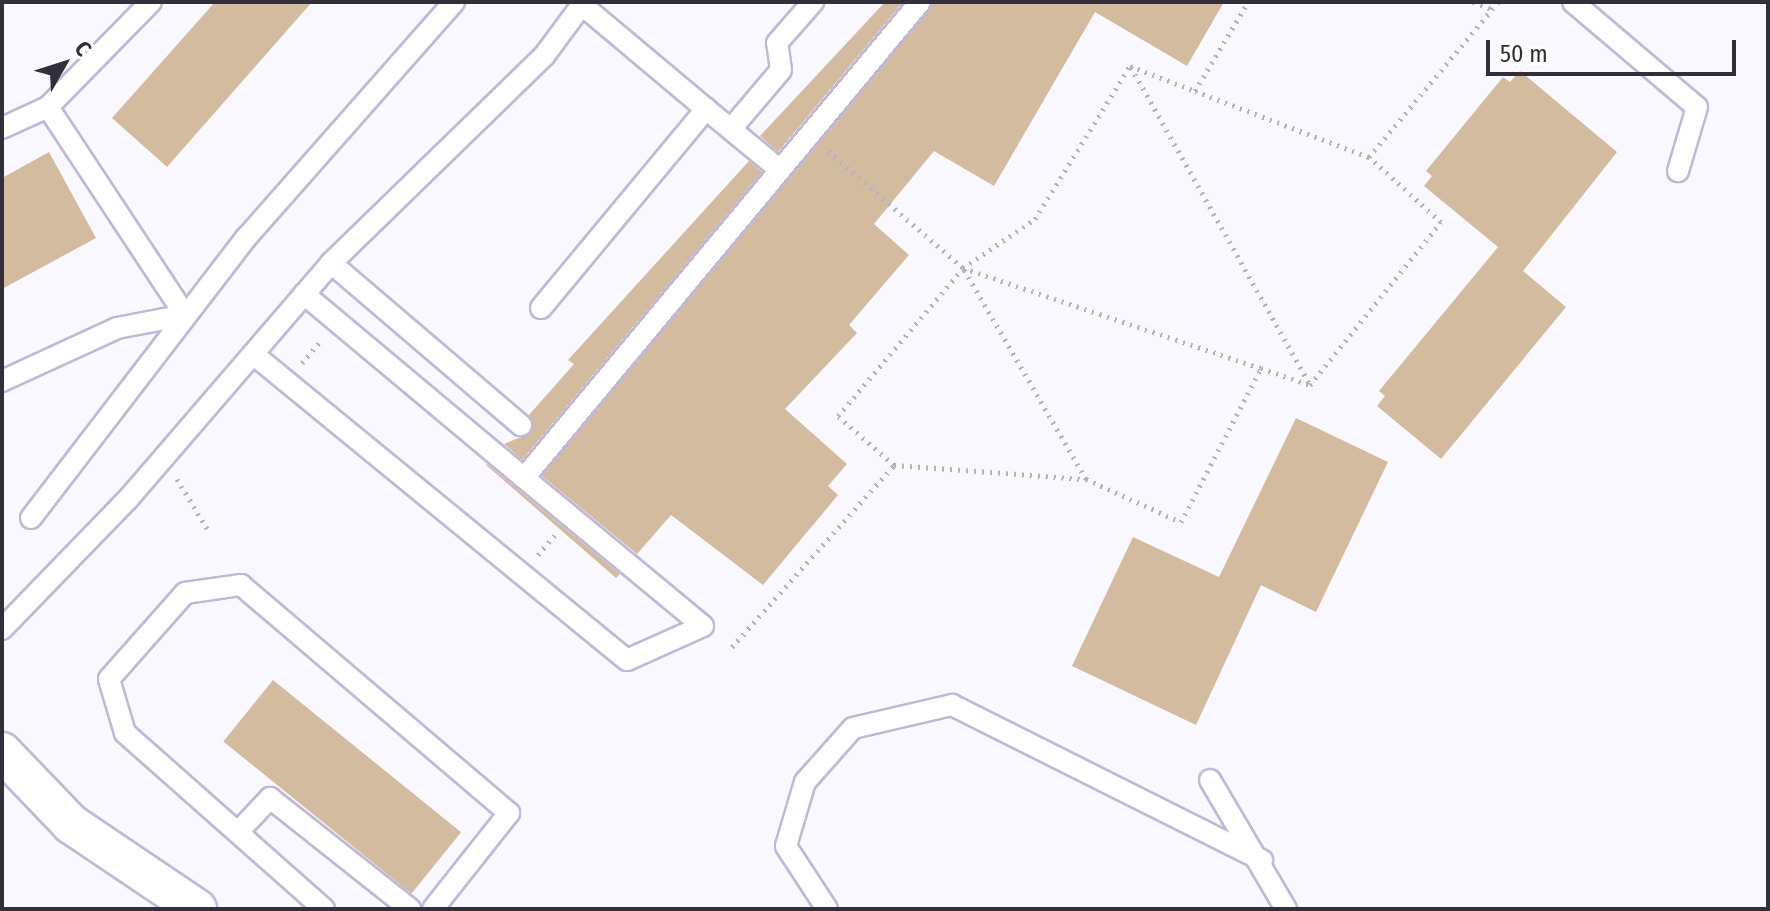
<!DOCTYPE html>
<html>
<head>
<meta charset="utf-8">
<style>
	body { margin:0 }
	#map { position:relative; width:1770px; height:911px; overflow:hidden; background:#faf8ff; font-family:"Fira Sans Condensed",sans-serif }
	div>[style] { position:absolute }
	.building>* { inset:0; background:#d3bba0; transform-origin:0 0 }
	.path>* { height:5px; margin-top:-2.5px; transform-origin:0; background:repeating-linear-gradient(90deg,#b4b2bb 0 2px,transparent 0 8px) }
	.roads { filter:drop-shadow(2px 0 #c1b8d7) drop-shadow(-2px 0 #c1b8d7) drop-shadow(0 2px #c1b8d7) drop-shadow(0 -2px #c1b8d7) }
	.service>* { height:20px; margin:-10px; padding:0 10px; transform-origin:10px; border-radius:10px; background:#fff }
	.minor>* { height:38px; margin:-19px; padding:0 19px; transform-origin:19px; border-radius:19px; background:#fff }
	span { translate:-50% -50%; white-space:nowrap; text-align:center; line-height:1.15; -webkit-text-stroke:8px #fff; paint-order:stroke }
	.frame { position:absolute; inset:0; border:4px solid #322f3b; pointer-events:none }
	.north { position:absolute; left:24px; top:24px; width:80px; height:80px; -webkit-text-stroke:6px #fff; paint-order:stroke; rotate:51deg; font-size:22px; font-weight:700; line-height:32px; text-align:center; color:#322f3b }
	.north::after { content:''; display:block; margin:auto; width:28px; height:36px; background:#322f3b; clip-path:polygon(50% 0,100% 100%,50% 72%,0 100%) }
	.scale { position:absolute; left:1486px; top:40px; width:250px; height:36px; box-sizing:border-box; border:4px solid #322f3b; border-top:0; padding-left:10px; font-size:24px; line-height:28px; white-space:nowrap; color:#322f3b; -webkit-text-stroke:6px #fff; paint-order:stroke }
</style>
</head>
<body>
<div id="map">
	<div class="building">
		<i style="clip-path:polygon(215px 2px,312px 2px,167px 167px,112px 118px)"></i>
		<i style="clip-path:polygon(885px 2px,903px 2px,778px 152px,760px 136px)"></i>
		<i style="clip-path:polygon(933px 2px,1224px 2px,1187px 66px,1095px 12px,994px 186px,934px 151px,874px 224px,909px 255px,849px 325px,857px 333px,785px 409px,847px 464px,828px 486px,838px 495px,763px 585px,671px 515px,637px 554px,542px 476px)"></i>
		<i style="clip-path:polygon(1520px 71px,1617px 152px,1523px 271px,1566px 307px,1441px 459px,1377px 406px,1385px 396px,1379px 391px,1498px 247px,1424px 186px,1432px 176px,1426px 171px,1503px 77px,1510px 82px)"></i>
		<i style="clip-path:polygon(49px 152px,96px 238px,2px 289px,2px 178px)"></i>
		<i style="clip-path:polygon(749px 161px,762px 172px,522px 460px,504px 444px,531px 433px,529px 415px,574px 364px,568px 360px)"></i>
		<i style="clip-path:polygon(1296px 418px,1388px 462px,1316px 612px,1261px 585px,1196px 725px,1072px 666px,1133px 537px,1219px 577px)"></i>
		<i style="clip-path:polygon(487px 464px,620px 574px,616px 578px,486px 465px)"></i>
		<i style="left:273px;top:680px;width:242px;height:79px;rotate:39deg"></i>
	</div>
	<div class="path">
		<i style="left:1473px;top:2px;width:20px;rotate:20deg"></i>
		<i style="left:1131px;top:67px;width:365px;rotate:60.6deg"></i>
		<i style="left:1195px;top:91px;width:186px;rotate:20.8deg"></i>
		<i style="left:828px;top:151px;width:179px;rotate:40.9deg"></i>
		<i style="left:302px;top:363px;width:30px;rotate:-50deg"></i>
		<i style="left:894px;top:465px;width:193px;rotate:4.2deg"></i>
		<i style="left:1086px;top:479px;width:104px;rotate:24.4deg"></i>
		<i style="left:1181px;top:522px;width:174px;rotate:-62.5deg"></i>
		<i style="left:1261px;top:368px;width:52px;rotate:19.1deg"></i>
		<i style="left:1310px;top:385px;width:209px;rotate:-51.2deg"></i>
		<i style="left:1441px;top:222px;width:97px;rotate:-137.9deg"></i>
		<i style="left:1369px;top:157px;width:202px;rotate:-50.2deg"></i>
		<i style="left:177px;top:479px;width:60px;rotate:58.7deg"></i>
		<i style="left:1086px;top:479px;width:244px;rotate:-120.2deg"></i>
		<i style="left:963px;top:268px;width:314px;rotate:18.6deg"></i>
		<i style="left:538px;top:555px;width:26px;rotate:-50deg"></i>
		<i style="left:732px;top:647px;width:244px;rotate:-48.3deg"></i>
		<i style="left:894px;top:465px;width:74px;rotate:-138.8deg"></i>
		<i style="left:838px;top:416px;width:194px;rotate:-49.8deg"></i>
		<i style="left:963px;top:268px;width:87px;rotate:-34.2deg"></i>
		<i style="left:1035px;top:219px;width:180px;rotate:-58.2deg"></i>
		<i style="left:1130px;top:66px;width:70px;rotate:21deg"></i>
		<i style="left:1195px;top:91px;width:104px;rotate:-59.2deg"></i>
	</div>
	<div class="roads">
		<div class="service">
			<i style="left:1573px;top:2px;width:162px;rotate:40.3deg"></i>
			<i style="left:1697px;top:107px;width:67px;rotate:106.5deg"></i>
			<i style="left:706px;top:109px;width:96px;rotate:39.5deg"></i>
			<i style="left:2px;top:128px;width:51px;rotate:-24.5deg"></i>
			<i style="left:48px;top:107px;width:147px;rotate:-45.6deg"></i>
			<i style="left:731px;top:129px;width:77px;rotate:-49.7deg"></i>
			<i style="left:781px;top:70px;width:27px;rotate:-98deg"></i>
			<i style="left:777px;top:43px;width:55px;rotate:-48.7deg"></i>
			<i style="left:331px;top:263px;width:250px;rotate:40.5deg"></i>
			<i style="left:304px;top:294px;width:287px;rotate:39.9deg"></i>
			<i style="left:541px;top:308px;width:259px;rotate:-50.3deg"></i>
			<i style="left:706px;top:109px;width:162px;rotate:-140deg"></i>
			<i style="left:253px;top:354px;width:483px;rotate:39.3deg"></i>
			<i style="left:627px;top:660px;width:83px;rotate:-24.1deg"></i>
			<i style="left:703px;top:626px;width:232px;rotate:-140.4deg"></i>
			<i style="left:524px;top:478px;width:619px;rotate:-50.24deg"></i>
			<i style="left:2px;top:381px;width:127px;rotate:-24.7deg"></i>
			<i style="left:117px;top:328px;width:69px;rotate:-10.8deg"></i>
			<i style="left:185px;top:315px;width:249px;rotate:-123.4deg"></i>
			<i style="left:31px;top:518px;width:353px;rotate:-52.5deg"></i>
			<i style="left:246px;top:238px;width:315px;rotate:-48.6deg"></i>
			<i style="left:2px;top:629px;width:182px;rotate:-45.9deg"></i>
			<i style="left:129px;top:498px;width:310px;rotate:-49.3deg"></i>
			<i style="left:331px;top:263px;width:297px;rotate:-44.2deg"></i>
			<i style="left:544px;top:56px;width:67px;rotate:-53.5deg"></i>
			<i style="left:1210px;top:780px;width:150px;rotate:59.5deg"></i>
			<i style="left:238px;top:832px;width:47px;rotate:-46.7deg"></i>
			<i style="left:270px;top:798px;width:179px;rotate:38.4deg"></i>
			<i style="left:324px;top:909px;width:266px;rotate:-138.5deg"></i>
			<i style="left:125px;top:733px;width:56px;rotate:-106.5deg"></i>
			<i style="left:109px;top:679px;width:115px;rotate:-48.5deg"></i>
			<i style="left:185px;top:593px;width:57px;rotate:-8.1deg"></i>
			<i style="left:241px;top:585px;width:352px;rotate:40.4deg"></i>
			<i style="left:509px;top:813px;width:122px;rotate:128.4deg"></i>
			<i style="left:827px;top:909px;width:75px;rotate:-123.1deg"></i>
			<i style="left:786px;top:846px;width:67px;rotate:-73.5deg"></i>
			<i style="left:805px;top:782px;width:72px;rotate:-48.4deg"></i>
			<i style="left:853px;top:728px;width:102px;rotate:-13.1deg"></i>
			<i style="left:952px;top:705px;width:347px;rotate:26.6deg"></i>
		</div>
		<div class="minor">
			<i style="left:2px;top:752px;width:100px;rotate:46.2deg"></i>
			<i style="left:71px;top:824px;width:152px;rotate:34deg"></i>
		</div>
	</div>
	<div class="frame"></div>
	<div class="north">С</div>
	<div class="scale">50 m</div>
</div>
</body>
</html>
